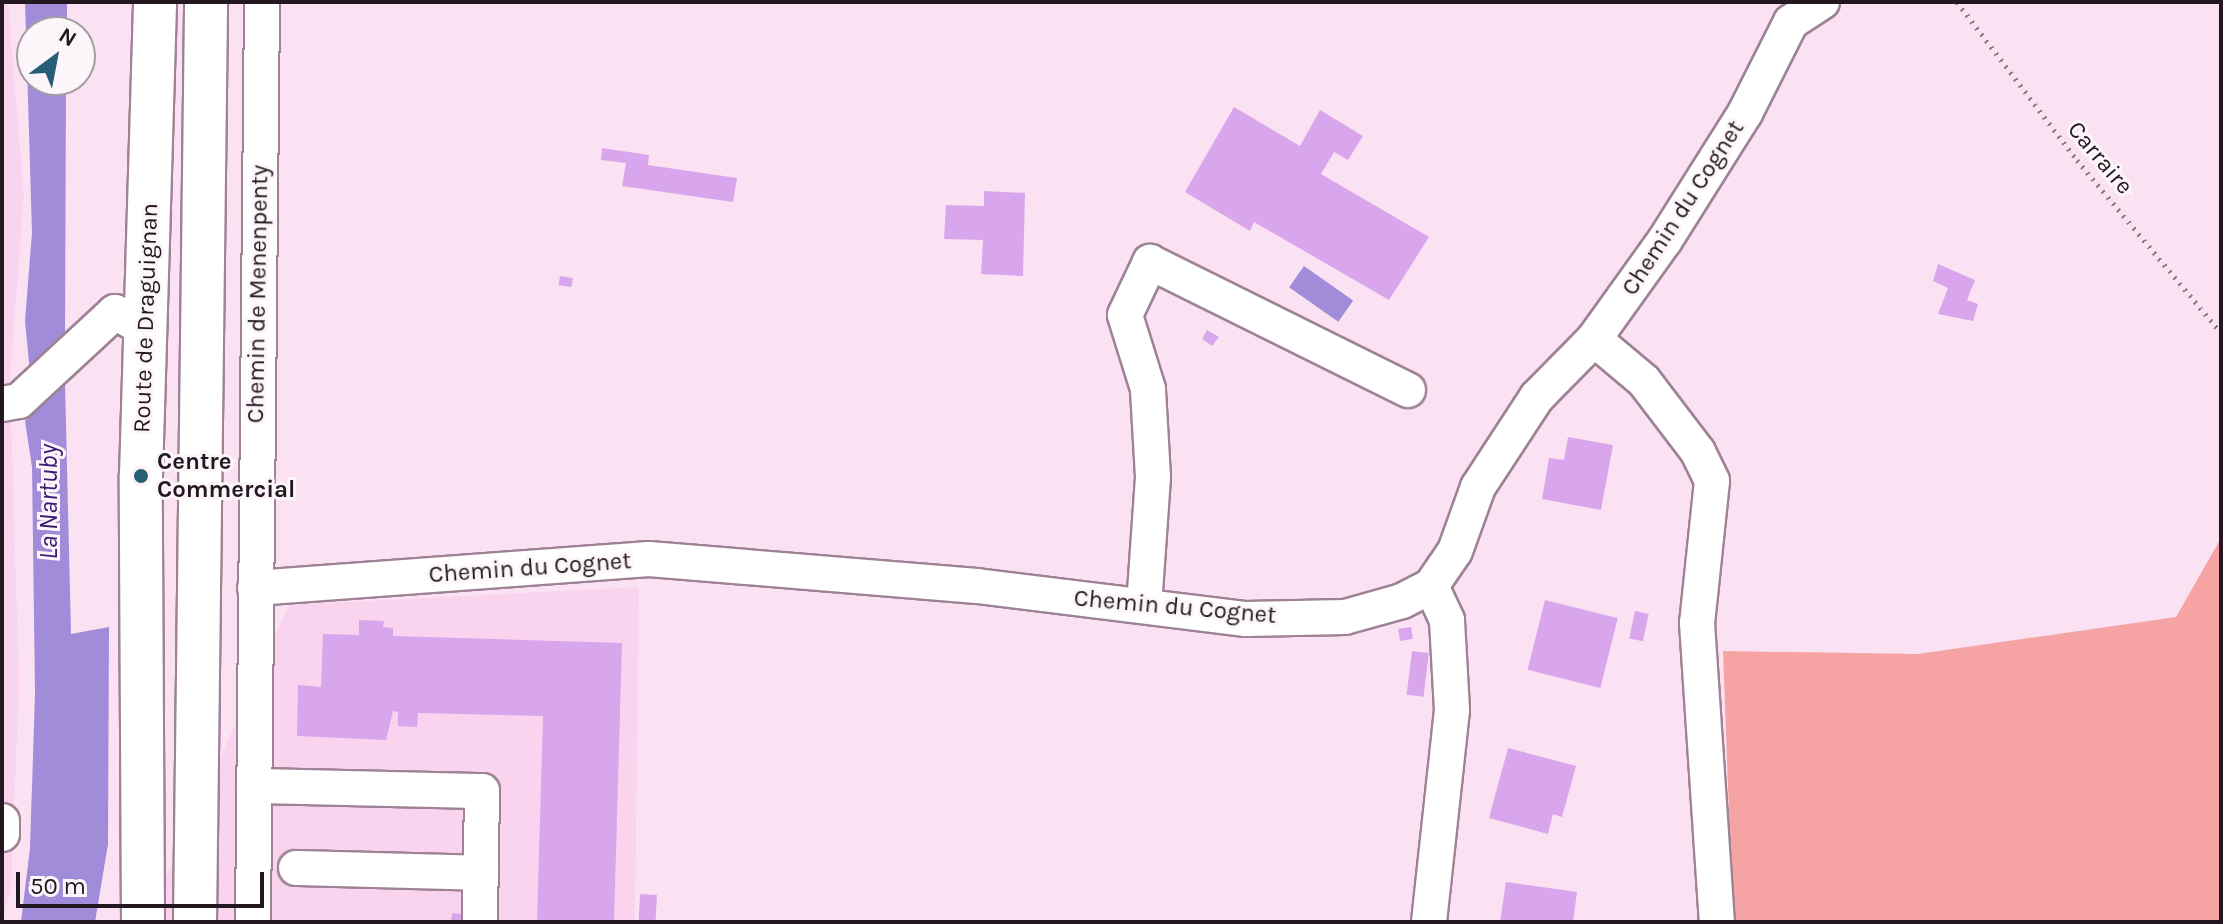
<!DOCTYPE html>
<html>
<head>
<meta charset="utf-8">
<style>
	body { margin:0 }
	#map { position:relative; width:2223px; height:924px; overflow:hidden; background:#fbe2f3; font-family:Karla,sans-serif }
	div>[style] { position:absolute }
	.built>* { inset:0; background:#fad4ee }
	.green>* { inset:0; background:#f5a4a3 }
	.water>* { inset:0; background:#a08cd9; transform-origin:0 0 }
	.building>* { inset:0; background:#d9a5ec; transform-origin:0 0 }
	.path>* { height:5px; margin-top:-2.5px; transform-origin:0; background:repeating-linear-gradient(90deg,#8f7d89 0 2px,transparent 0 8px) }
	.roads { filter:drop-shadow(2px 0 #9e8295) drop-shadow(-2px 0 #9e8295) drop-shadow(0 2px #9e8295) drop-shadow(0 -2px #9e8295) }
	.minor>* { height:34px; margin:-17px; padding:0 17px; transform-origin:17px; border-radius:17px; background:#fff }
	.major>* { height:42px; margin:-21px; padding:0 21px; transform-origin:21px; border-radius:21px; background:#fff }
	.dots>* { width:22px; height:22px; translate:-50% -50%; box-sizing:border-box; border:4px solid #fcf6fa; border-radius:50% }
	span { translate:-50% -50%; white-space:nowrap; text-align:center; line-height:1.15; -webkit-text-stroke:6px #fcf6fa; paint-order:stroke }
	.street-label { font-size:24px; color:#23181f }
	.poi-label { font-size:24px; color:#23181f; font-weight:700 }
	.left { translate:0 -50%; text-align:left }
	.water-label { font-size:26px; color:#3d1a74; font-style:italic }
	.frame { position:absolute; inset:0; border:4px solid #23181f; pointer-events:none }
	.north { position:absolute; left:16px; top:16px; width:80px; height:80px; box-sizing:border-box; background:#fcf6fa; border:2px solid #a59da2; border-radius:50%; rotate:32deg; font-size:22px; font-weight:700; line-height:32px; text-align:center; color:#23181f }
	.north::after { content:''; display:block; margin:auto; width:28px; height:36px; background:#265e78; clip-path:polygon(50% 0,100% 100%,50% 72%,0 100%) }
	.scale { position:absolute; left:16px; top:872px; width:248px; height:36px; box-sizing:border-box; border:4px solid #23181f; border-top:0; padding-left:10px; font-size:24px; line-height:28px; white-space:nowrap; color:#23181f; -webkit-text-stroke:6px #fcf6fa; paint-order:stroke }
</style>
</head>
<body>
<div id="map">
	<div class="built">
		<i style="clip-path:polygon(2px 2px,8px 2px,24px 196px,10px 378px,19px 686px,11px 889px,2px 918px)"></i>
		<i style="clip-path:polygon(639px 587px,635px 922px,146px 922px,289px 605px)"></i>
	</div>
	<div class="green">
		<i style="clip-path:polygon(2221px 538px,2221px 922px,1733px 922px,1723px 651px,1918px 654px,2176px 617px)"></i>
	</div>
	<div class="water">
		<i style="clip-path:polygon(25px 2px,67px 2px,67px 32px,32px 32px,32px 80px,66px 80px,65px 340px,30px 373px,25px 321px,32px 232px)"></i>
		<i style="left:1304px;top:266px;width:60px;height:26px;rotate:35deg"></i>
		<i style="clip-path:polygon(65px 382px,71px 634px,109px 627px,108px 844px,95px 922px,21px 922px,30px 848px,35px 693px,32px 467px,25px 421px)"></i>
	</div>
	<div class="building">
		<i style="clip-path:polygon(1234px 107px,1300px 146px,1320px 110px,1363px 136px,1348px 160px,1334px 152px,1321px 174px,1429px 237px,1389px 300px,1254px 222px,1250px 231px,1185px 192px)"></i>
		<i style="clip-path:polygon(602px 148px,649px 155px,648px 165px,737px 178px,733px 202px,622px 186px,626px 163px,601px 160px)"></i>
		<i style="clip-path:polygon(984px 191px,1025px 193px,1023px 276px,981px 274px,983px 240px,944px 239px,946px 205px,984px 206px)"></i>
		<i style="clip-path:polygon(1938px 264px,1975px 280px,1967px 300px,1978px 304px,1973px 321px,1938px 314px,1948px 288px,1933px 281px)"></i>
		<i style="left:560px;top:276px;width:13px;height:9px;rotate:9deg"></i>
		<i style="clip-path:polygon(1207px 330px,1219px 337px,1212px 346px,1202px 339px)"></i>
		<i style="clip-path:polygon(1568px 437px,1613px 445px,1601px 510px,1542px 499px,1549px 458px,1564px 460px)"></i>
		<i style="left:1545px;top:600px;width:75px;height:72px;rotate:14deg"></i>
		<i style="left:1635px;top:611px;width:14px;height:28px;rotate:12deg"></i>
		<i style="clip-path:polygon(359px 620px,384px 621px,383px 627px,393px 628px,393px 636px,622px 643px,614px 922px,537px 922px,543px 716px,418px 713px,417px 727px,398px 726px,398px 712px,393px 711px,386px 740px,297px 736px,298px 685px,321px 687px,323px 634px,359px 635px)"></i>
		<i style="left:1411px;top:627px;width:12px;height:13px;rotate:81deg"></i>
		<i style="left:1412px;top:651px;width:17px;height:44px;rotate:7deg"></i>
		<i style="clip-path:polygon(1508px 748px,1576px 766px,1562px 817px,1553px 814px,1548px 834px,1489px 818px)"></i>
		<i style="clip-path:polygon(1506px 882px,1577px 892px,1573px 922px,1500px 922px)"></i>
		<i style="left:640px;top:894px;width:17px;height:28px;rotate:3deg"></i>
		<i style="clip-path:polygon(452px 913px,463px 914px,463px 922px,451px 922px)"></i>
	</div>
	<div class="path">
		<i style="left:1957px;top:2px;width:198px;rotate:52.8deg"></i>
		<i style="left:2077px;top:160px;width:225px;rotate:50.2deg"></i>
	</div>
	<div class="roads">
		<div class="minor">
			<i style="left:1594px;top:339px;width:65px;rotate:40deg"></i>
			<i style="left:1644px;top:381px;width:89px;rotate:52.7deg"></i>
			<i style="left:1698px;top:452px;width:32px;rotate:64deg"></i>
			<i style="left:1712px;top:481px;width:143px;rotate:96deg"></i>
			<i style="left:1697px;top:623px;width:300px;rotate:86.2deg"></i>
			<i style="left:2px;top:404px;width:17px;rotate:-10deg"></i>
			<i style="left:19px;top:401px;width:131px;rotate:-42.8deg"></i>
			<i style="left:115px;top:312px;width:36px;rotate:30deg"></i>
			<i style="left:255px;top:588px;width:395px;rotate:-4.2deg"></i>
			<i style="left:649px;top:559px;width:329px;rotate:4.7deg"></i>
			<i style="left:977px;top:586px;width:271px;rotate:7deg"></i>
			<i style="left:1246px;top:619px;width:99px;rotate:-1.2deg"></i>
			<i style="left:1345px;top:617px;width:59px;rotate:-15.7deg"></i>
			<i style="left:1402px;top:601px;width:33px;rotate:-27deg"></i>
			<i style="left:1431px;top:586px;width:42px;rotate:-55.6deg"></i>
			<i style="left:1455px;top:551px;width:68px;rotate:-70.2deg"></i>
			<i style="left:1478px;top:487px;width:108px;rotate:-56.8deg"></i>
			<i style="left:1537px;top:397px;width:81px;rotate:-45.5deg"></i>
			<i style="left:1594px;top:339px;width:122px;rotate:-54.4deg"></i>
			<i style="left:1665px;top:240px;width:150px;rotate:-57.8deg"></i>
			<i style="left:1745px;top:113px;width:102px;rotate:-63.2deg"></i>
			<i style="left:1791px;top:22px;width:37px;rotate:-33deg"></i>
			<i style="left:1144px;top:606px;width:129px;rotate:-86deg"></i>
			<i style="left:1153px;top:477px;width:88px;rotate:-93.3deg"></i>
			<i style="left:1148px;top:389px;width:77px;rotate:-107.3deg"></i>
			<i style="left:1125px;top:315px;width:59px;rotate:-64.7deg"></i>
			<i style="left:1150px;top:262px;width:288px;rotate:26.4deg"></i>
			<i style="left:254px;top:786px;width:228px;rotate:1.3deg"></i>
			<i style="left:482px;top:791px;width:131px;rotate:90.9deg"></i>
			<i style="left:2px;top:821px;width:13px;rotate:90deg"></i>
			<i style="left:296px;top:868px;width:185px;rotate:1.5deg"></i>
			<i style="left:253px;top:922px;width:920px;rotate:-89.44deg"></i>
			<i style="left:1429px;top:922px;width:213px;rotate:-83.8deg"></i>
			<i style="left:1452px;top:710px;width:90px;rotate:-93.2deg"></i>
			<i style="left:1447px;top:620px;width:38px;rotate:-115deg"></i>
		</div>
		<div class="major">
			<i style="left:143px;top:922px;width:446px;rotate:-90.3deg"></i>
			<i style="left:141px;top:476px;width:474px;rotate:-88.3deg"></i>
			<i style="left:195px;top:922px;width:920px;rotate:-89.31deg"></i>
		</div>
	</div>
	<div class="dots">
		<i style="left:141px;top:476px;background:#265e78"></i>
	</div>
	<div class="street-label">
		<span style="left:2100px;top:158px;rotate:50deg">Carraire</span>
		<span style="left:1683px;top:208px;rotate:-57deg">Chemin du Cognet</span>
		<span style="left:258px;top:294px;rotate:-89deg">Chemin de Menenpenty</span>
		<span style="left:146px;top:318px;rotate:-88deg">Route de Draguignan</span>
		<span style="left:530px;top:568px;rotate:-4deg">Chemin du Cognet</span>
		<span style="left:1175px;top:607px;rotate:5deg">Chemin du Cognet</span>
	</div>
	<div class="poi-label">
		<span class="left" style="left:157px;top:476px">Centre<br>Commercial</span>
	</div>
	<div class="water-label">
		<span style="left:49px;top:502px;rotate:-90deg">La Nartuby</span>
	</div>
	<div class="frame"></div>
	<div class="north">N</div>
	<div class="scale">50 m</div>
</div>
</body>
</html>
